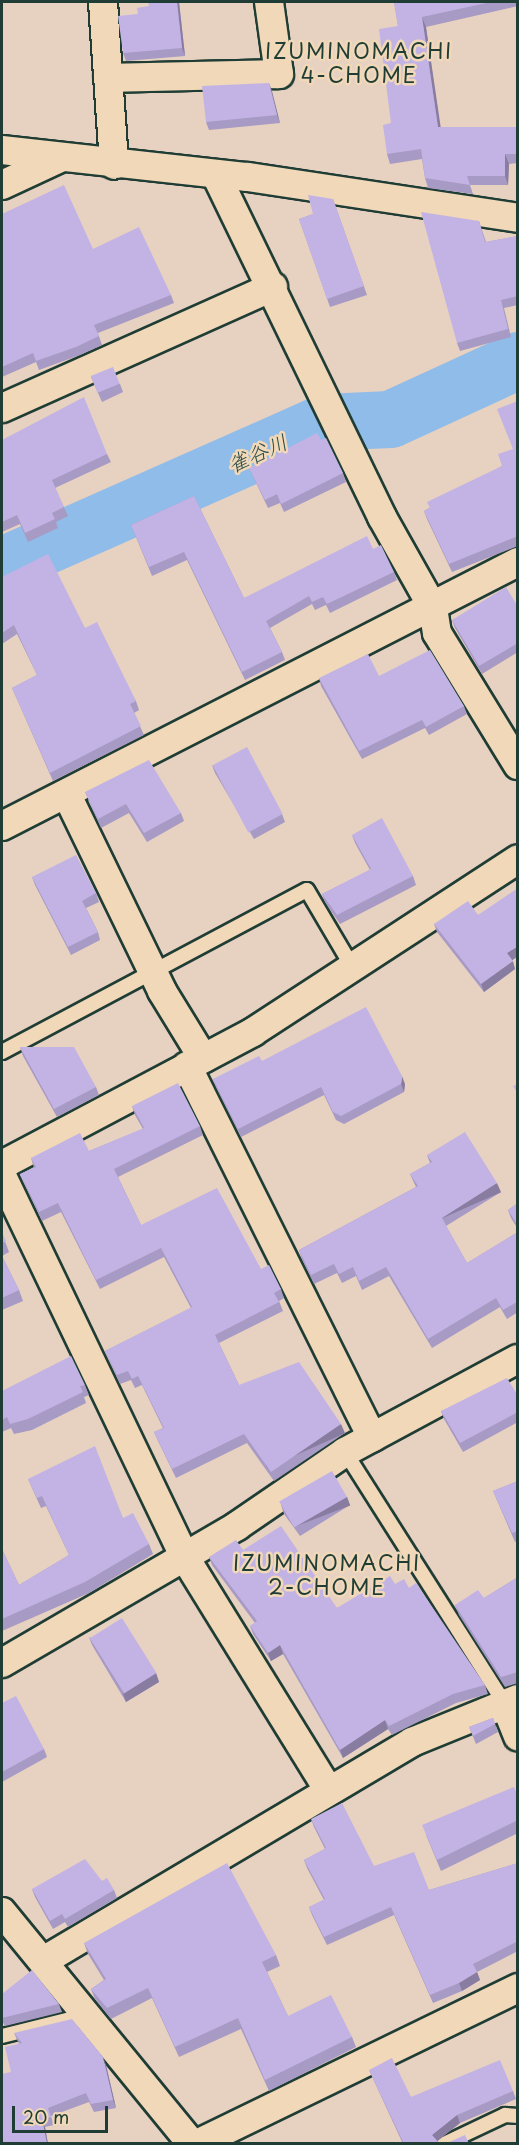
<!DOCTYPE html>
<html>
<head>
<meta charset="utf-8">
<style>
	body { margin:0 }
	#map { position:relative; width:519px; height:2145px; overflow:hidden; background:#e7d1c1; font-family:"Playpen Sans","Klee One",sans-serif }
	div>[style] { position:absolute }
	.river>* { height:57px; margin:-28.5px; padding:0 28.5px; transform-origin:28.5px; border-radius:28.5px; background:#90bce9 }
	.roads { filter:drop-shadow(2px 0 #1f3d34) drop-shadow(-2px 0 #1f3d34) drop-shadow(0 2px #1f3d34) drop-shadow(0 -2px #1f3d34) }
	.service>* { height:14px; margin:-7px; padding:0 7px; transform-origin:7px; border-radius:7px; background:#f0d8b8 }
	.minor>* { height:28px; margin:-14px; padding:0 14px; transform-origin:14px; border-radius:14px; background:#f0d8b8 }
	.wall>* { inset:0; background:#a79ac4 }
	.shaded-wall>* { inset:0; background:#887da0; transform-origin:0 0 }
	.building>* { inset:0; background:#c2b3e4; transform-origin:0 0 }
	span { translate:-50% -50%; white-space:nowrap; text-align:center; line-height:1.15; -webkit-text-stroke:5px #f0d8b8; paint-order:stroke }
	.neighbourhood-label { font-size:21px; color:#1f3d34; letter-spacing:1.5px }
	.water-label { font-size:21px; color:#2a4a46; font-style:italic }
	.frame { position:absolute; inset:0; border:3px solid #1f3d34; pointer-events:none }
	.scale { position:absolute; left:12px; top:2106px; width:96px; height:27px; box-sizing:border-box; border:3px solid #1f3d34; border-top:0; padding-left:8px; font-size:18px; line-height:21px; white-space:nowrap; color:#1f3d34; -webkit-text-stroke:4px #f0d8b8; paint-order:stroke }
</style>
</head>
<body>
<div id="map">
	<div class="river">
		<i style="left:2px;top:565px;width:352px;rotate:-23.9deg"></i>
		<i style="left:324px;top:422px;width:66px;rotate:-2.6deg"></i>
		<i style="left:390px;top:419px;width:141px;rotate:-24.7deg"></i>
	</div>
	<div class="roads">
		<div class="service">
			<i style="left:2px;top:1052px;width:345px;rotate:-28deg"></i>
			<i style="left:307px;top:890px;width:91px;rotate:59.5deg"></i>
			<i style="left:345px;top:1452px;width:299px;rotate:57.6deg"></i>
			<i style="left:2px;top:2036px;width:88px;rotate:-13.9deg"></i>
			<i style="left:444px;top:2144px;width:68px;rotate:-25.4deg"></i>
			<i style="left:505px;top:2115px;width:13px;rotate:4deg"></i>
		</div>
		<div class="minor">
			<i style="left:103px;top:2px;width:163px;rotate:86.1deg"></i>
			<i style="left:108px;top:78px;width:171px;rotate:-1.3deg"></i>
			<i style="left:279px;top:74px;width:73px;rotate:-97.9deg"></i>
			<i style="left:2px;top:150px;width:247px;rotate:6.3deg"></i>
			<i style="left:248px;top:177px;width:273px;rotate:8.6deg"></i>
			<i style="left:216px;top:175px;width:380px;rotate:64.1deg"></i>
			<i style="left:382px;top:517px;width:104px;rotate:60.7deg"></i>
			<i style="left:433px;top:608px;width:25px;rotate:81deg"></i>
			<i style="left:437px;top:633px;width:155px;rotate:58.5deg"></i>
			<i style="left:2px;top:185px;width:64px;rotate:-25deg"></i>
			<i style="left:2px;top:408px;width:297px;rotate:-24.1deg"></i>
			<i style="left:67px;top:795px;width:218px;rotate:64.1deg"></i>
			<i style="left:162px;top:991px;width:79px;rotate:58.5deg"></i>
			<i style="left:2px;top:826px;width:580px;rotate:-27.1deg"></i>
			<i style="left:187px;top:1066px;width:415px;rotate:63.5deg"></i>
			<i style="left:2px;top:1165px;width:284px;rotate:-27.9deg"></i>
			<i style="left:253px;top:1032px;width:316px;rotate:-33.1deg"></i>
			<i style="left:2px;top:1176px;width:421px;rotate:64.4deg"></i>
			<i style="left:184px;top:1556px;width:276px;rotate:58.3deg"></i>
			<i style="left:2px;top:1663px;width:272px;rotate:-30.2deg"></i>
			<i style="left:237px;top:1526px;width:131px;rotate:-34.4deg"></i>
			<i style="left:345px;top:1452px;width:196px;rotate:-28.3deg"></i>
			<i style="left:505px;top:1704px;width:35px;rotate:68deg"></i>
			<i style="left:2px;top:1912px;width:300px;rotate:50.7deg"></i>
			<i style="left:45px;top:1960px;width:427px;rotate:-30.7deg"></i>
			<i style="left:412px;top:1742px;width:114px;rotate:-22.1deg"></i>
			<i style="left:197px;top:2144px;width:357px;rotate:-25.9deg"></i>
		</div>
	</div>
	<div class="wall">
		<i style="clip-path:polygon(179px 2px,185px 56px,126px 61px,123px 53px,138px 14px,149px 6px)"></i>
		<i style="clip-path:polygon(394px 2px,518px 2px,518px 6px,426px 27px,440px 127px,518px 127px,518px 163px,509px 164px,508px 185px,470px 185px,473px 194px,428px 188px,425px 178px,422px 159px,390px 164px,387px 154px,391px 123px,398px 26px)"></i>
		<i style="clip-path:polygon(269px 83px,280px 123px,209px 130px,206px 122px)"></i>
		<i style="clip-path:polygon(333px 199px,367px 295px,330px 307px,299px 219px,313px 214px)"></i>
		<i style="clip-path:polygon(2px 214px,93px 249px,171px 295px,174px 303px,98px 333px,102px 345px,80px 355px,39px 370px,36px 362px,2px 377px)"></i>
		<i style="clip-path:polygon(479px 221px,486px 242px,518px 236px,518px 305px,504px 308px,511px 337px,460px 351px,457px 343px)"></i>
		<i style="clip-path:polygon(91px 377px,120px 384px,123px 392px,102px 402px)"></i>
		<i style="clip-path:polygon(518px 401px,518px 546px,452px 572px,427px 519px,424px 511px,502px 466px,513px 449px)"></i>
		<i style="clip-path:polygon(2px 440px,107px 454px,111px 462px,55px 488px,68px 516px,56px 522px,58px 528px,28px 542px,20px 524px,2px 532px)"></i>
		<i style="clip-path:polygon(321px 440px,343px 473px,346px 482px,284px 512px,280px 503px,268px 508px,249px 468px)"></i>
		<i style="clip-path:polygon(194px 496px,244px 598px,373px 549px,394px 572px,397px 580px,330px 613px,326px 605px,315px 610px,312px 604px,270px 628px,282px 652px,285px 660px,245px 680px,187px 560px,152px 576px,131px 525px)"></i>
		<i style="clip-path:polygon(2px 577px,85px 628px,136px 701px,139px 710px,134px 713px,144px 735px,53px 781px,12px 688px,37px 675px,17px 634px,2px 644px)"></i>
		<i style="clip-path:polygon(518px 607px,518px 652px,482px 674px,455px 628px,452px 620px)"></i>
		<i style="clip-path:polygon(379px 676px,464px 706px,467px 714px,429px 735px,425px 728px,362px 759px,321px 686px,319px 678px)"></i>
		<i style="clip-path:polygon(212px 765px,282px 814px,285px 822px,254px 839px,215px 773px)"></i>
		<i style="clip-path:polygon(85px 792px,181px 813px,184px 821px,147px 842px,129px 813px,101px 828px)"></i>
		<i style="clip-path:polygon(352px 835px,413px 876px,416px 885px,340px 924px,325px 902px,322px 894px,370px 870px,355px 843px)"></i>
		<i style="clip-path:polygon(32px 877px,96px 893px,99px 902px,86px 908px,98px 932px,100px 940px,71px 955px,35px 885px)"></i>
		<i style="clip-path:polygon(478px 915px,518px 956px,512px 960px,515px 969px,484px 992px,437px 932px,434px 924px)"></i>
		<i style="clip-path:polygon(20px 1047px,96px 1087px,99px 1095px,57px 1117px,23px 1056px)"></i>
		<i style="clip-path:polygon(262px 1061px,405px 1084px,404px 1092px,344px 1124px,336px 1120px,324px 1095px,241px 1137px,216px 1087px,213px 1079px)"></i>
		<i style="clip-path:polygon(132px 1106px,200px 1126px,203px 1135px,118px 1177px,141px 1225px,261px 1269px,281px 1289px,284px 1298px,279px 1301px,283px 1311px,219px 1343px,239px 1385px,345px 1433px,274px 1481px,247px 1443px,176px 1478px,158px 1441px,154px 1432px,163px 1428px,142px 1385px,135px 1388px,131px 1380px,120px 1384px,105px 1351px,191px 1308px,164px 1257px,100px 1289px,61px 1212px,42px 1221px,24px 1183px,20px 1174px,34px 1168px,31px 1158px,89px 1151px,143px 1129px,135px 1115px)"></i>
		<i style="clip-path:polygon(427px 1155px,501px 1192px,446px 1226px,467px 1263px,518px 1232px,518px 1312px,507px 1319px,500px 1307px,432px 1348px,389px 1276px,362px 1290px,356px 1276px,342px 1283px,337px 1273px,314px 1284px,302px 1259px,299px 1250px,416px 1187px,410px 1174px,430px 1163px)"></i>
		<i style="clip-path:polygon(518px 1203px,518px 1229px,511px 1218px,508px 1210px)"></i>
		<i style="clip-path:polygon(2px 1233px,9px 1252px,2px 1256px,19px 1290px,23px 1301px,2px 1310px)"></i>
		<i style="clip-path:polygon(85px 1385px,89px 1395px,84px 1397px,86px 1403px,32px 1430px,14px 1434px,11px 1428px,2px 1432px,2px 1391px)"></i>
		<i style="clip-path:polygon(518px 1396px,518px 1422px,463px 1452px,444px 1419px,441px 1411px)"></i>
		<i style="clip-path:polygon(28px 1479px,123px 1518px,149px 1544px,153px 1554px,89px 1593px,2px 1631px,2px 1549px,19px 1585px,69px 1555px,46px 1506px,41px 1508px)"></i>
		<i style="clip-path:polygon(518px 1481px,518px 1541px,515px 1542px,493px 1491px)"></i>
		<i style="clip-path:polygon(347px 1497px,350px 1505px,300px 1536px,284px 1514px,281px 1505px)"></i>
		<i style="clip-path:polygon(243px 1550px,337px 1608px,395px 1584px,409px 1588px,485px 1685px,488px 1694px,456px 1703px,392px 1735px,388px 1729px,343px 1758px,283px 1654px,271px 1661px,253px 1634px,250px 1626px,255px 1623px,212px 1565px,209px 1557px)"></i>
		<i style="clip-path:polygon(518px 1577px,518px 1683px,505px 1687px,459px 1615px,455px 1605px,484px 1598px)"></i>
		<i style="clip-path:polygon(89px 1637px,156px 1673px,159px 1682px,126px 1702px,92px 1645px)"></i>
		<i style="clip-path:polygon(2px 1703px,44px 1749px,47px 1757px,2px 1782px)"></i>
		<i style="clip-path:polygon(493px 1718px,498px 1732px,476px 1744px,469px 1727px)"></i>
		<i style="clip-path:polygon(518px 1796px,518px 1833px,441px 1871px,426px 1835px)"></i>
		<i style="clip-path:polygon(311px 1819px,374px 1866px,429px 1890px,518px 1863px,518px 1951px,477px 1972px,480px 1980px,462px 1991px,433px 2003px,394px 1915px,327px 1945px,312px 1915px,309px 1907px,324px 1900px,307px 1868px,304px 1860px,325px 1849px,314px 1827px)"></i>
		<i style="clip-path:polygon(102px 1881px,114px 1890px,117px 1898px,68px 1927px,65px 1922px,53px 1929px,35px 1897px,32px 1889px)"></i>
		<i style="clip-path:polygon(84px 1943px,276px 1955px,280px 1966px,267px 1972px,288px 2016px,352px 2037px,356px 2047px,269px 2091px,241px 2029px,179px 2057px,152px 1998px,111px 2019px,95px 1999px,91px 1989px,104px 1980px,88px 1954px)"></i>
		<i style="clip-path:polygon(2px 1994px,59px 2004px,62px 2012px,5px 2026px,2px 2021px)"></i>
		<i style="clip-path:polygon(14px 2033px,106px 2065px,116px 2108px,94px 2112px,89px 2102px,51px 2116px,54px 2125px,45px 2127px,48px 2144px,3px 2144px,11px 2072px,19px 2044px)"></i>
		<i style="clip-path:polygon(369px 2070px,411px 2097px,513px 2091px,516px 2099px,460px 2123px,437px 2141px,440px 2144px,403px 2144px)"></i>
	</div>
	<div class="shaded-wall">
		<i style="clip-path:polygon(177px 2px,179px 2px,185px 56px,182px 48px)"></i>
		<i style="clip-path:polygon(422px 17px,426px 27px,442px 136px,438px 127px)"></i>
		<i style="clip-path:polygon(269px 83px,272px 91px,280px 123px,277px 115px)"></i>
		<i style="clip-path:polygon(505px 154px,509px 164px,508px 185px,505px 176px)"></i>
		<i style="clip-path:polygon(518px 946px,518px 956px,510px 962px,507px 953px)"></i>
		<i style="clip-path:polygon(513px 961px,515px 969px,484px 992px,481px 984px)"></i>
		<i style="clip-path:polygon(402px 1076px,405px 1084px,404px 1092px,401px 1084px)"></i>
		<i style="left:497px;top:1183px;width:10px;height:65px;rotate:66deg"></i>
		<i style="left:341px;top:1424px;width:10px;height:85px;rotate:66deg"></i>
		<i style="left:347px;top:1497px;width:9px;height:59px;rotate:69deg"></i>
		<i style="clip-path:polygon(280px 1645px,283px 1654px,271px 1661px,268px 1653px)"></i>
		<i style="clip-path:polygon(156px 1673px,159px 1682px,126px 1702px,123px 1694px)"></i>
		<i style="clip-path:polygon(385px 1720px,388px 1729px,343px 1758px,340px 1750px)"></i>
		<i style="clip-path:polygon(477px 1972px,480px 1980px,462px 1991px,459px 1983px)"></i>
		<i style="clip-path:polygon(103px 2057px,106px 2065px,116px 2108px,113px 2100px)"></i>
		<i style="clip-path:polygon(457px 2115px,460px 2123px,435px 2143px,432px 2135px)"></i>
		<i style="clip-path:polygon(42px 2119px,45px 2127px,48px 2144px,47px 2144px)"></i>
	</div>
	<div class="building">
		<i style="clip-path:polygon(148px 2px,177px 2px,182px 48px,123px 53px,118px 16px,138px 14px,137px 8px,149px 6px)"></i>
		<i style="clip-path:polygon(394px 2px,491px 2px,422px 17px,438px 127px,518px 127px,518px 154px,505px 154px,505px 176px,467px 176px,470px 185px,425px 178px,421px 149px,387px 154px,383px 125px,391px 123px,379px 29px,398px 26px)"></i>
		<i style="clip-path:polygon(269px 83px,277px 115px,206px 122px,202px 86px)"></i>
		<i style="clip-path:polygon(64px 185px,93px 249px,139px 227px,171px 295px,94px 325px,99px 336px,76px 347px,36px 361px,33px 353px,2px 367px,2px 214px)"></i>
		<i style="clip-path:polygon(308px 195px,333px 199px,364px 286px,327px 299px,299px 219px,313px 214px)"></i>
		<i style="clip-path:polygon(421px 212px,479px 221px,485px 242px,518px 236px,518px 296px,501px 300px,508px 329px,457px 343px)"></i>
		<i style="left:113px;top:367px;width:18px;height:24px;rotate:68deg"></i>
		<i style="clip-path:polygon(84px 397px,107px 454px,52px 480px,64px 507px,52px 513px,55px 519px,25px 533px,17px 515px,2px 522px,2px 440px)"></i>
		<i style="clip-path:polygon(518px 401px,518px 536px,449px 564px,424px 511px,430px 508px,427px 502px,502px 466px,498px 454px,513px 449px,497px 409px)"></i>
		<i style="clip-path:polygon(317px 433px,321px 440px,326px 438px,343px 473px,281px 504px,277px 494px,265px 500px,249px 468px)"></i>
		<i style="clip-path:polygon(194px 496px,244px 598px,367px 536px,373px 549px,381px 545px,394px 572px,327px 604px,323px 597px,312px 602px,309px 596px,266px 621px,282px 652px,242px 672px,184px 552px,149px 567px,131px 525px)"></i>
		<i style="clip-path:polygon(48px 554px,85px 628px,97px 622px,136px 701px,130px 704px,141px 726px,50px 773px,12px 688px,37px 675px,14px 625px,2px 633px,2px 577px)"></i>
		<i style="clip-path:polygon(506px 587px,518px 607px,518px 624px,517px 625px,518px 643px,479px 666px,452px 620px)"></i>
		<i style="clip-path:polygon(430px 650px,464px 706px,426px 727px,422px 720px,359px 751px,319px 678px,368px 654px,379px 676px)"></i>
		<i style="left:247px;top:747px;width:76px;height:39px;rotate:62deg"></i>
		<i style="clip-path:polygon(149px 760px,181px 813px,144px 833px,126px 804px,98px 819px,85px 792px)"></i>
		<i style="clip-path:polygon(382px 818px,413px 876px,337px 915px,322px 894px,371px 869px,352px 835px)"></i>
		<i style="clip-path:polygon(76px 855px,96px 893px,82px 901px,98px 932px,68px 947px,32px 877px)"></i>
		<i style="clip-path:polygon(518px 888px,518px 946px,507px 953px,513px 961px,481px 984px,434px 924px,468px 901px,478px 915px)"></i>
		<i style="clip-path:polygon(366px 1007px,402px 1076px,401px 1084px,341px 1116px,333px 1112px,321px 1087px,238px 1129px,213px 1079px,259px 1056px,262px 1061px)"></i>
		<i style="clip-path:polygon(20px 1047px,74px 1047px,96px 1087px,54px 1109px)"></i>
		<i style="clip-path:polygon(178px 1083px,200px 1126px,114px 1169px,141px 1225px,217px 1188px,261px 1269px,269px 1265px,281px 1289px,274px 1293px,279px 1302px,215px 1335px,239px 1385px,299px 1362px,341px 1424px,271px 1472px,244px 1434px,172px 1469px,154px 1432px,164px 1428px,138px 1376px,132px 1379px,128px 1371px,117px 1375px,105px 1351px,192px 1307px,161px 1248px,96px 1280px,58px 1203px,39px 1212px,20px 1174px,36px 1167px,31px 1158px,80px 1133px,89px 1151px,144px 1128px,132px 1106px)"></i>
		<i style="clip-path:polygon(518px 1084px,518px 1094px,513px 1086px)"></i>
		<i style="clip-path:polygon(465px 1132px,497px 1183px,442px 1218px,467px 1263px,518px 1232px,518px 1303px,517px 1302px,503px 1310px,496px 1298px,428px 1339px,386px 1267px,359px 1281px,353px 1267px,339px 1274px,334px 1264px,311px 1275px,299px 1250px,418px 1186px,410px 1174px,432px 1162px,427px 1155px)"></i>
		<i style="clip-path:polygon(518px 1203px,518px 1226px,508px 1210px)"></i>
		<i style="clip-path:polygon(2px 1233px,6px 1241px,2px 1243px)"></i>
		<i style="clip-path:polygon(2px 1256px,19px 1290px,2px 1298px)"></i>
		<i style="clip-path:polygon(71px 1356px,85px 1385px,80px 1386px,83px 1392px,28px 1419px,10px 1424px,7px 1417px,2px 1420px,2px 1391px)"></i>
		<i style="clip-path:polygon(507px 1378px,518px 1396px,518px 1412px,460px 1443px,441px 1411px)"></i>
		<i style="clip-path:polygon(95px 1446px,123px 1518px,133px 1513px,149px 1544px,85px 1582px,2px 1619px,2px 1549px,19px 1585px,69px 1555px,42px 1496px,37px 1498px,28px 1479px)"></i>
		<i style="left:332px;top:1471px;width:30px;height:61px;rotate:60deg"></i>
		<i style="clip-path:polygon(518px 1481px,518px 1531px,512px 1533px,493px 1491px)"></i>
		<i style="clip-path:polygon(281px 1526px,337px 1608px,390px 1576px,395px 1584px,404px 1579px,409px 1588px,416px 1583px,485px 1685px,453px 1694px,389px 1726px,385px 1720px,340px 1750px,280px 1645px,268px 1653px,250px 1626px,257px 1621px,209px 1557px,236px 1540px,243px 1550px)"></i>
		<i style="clip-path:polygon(518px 1577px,518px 1672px,501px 1677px,455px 1605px,478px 1590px,484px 1598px)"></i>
		<i style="left:122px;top:1618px;width:65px;height:38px;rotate:58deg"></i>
		<i style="clip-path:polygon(16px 1696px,44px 1749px,2px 1772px,2px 1703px)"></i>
		<i style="clip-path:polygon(493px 1718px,495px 1724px,473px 1736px,469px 1727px)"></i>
		<i style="clip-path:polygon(514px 1787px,518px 1796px,518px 1820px,437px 1860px,422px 1825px)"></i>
		<i style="clip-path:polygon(342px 1803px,374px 1866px,414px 1852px,429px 1890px,518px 1863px,518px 1941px,473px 1964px,477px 1972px,459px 1983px,430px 1995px,391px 1907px,324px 1937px,309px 1907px,325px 1899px,304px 1860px,326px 1848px,311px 1819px)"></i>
		<i style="clip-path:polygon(85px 1859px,102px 1881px,107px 1878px,114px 1890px,65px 1919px,62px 1914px,50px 1921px,32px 1889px)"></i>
		<i style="clip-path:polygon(227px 1863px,276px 1955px,262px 1962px,288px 2016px,331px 1995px,352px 2037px,265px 2080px,238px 2018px,175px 2047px,148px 1988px,107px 2008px,91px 1989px,106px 1979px,84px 1943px)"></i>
		<i style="clip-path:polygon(32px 1970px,59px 2004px,2px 2018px,2px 1994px)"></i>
		<i style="clip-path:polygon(72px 2019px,103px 2057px,113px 2100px,91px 2104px,86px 2093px,48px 2108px,51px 2117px,42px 2119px,47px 2144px,3px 2144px,2px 2136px,2px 2074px,11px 2072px,5px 2047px,22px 2043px,14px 2033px)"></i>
		<i style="clip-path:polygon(392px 2058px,411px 2097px,500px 2060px,513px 2091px,457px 2115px,432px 2135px,440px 2144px,404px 2144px,369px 2070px)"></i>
		<i style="clip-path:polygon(465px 2135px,469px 2144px,445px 2144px)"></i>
	</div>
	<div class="neighbourhood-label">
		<span style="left:359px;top:62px">IZUMINOMACHI<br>4-CHOME</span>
		<span style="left:327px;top:1574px">IZUMINOMACHI<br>2-CHOME</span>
	</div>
	<div class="water-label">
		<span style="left:257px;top:452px;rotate:-24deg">雀谷川</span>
	</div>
	<div class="frame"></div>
	<div class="scale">20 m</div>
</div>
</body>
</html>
